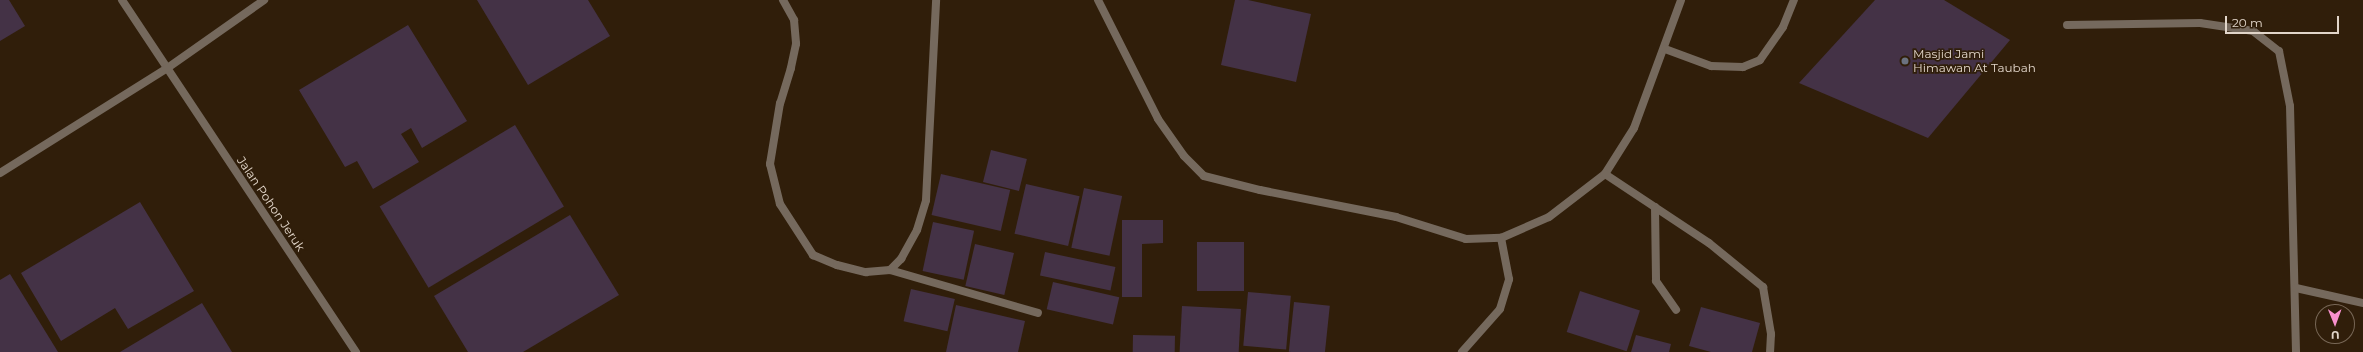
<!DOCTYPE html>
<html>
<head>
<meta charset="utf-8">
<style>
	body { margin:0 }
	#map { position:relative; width:2363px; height:352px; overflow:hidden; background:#301e0a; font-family:Montserrat,sans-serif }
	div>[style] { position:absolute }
	.building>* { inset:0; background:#443246; transform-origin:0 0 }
	.minor>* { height:8px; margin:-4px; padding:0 4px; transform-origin:4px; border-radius:4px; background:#75695d }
	.dots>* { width:11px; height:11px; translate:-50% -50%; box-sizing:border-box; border:2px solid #301e0a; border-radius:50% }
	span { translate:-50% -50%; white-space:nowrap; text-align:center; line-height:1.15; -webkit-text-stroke:3.5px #301e0a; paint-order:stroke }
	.poi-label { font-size:12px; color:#e1d5c9 }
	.left { translate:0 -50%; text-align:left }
	.street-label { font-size:12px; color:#e1d5c9 }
	.north { position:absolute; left:2315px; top:304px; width:40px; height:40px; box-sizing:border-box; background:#301e0a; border:1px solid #776756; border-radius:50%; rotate:179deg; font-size:11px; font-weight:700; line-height:16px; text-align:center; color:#e1d5c9 }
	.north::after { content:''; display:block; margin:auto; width:14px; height:18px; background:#f790cd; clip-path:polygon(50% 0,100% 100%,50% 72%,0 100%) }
	.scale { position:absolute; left:2225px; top:16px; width:114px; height:18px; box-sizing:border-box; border:2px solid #e1d5c9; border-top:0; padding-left:5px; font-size:12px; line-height:14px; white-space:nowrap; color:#e1d5c9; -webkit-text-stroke:3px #301e0a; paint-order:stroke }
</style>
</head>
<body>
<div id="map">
	<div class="building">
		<i style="clip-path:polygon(0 0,9px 0,25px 26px,0 41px)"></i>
		<i style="clip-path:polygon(477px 0,588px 0,610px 36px,528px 85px)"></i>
		<i style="clip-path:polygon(1235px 0,1248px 0,1311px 14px,1296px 82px,1221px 65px)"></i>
		<i style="clip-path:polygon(1875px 0,1944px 0,2010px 40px,1928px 138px,1799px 83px)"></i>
		<i style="clip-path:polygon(408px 25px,467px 121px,422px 148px,411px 128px,401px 134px,419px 162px,373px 189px,357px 161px,345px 167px,299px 90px)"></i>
		<i style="left:515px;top:125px;width:95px;height:158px;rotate:59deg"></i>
		<i style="left:991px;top:150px;width:37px;height:33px;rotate:14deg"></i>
		<i style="left:941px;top:174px;width:71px;height:42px;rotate:13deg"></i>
		<i style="left:1026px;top:184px;width:55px;height:51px;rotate:13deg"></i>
		<i style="left:1084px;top:188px;width:39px;height:61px;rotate:12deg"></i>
		<i style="clip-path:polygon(140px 202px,194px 291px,128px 329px,115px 308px,61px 341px,21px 273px)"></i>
		<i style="clip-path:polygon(570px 215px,619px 295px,523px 352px,468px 352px,434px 296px)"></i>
		<i style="clip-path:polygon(1122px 220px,1163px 220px,1163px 243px,1142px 244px,1142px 297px,1122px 297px)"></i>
		<i style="left:933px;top:222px;width:42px;height:50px;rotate:12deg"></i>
		<i style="left:1197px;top:242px;width:47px;height:49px"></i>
		<i style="left:975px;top:244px;width:40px;height:43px;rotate:13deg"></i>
		<i style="left:1045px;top:252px;width:72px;height:24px;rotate:12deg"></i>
		<i style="clip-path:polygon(10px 274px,58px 352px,0 352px,0 280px)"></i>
		<i style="left:1053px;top:282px;width:68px;height:28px;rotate:13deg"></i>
		<i style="left:911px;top:289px;width:45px;height:33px;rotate:13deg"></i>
		<i style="left:1580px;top:291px;width:63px;height:43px;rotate:18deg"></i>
		<i style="left:1248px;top:292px;width:43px;height:54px;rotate:5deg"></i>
		<i style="left:1294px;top:302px;width:36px;height:50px;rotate:6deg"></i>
		<i style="clip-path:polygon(202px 303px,232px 352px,120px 352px)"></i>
		<i style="clip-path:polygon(956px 305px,1025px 321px,1018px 352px,946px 352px)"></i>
		<i style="left:1182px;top:306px;width:59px;height:46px;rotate:3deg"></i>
		<i style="clip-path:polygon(1701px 307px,1760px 323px,1752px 352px,1711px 352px,1689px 346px)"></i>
		<i style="left:1133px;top:335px;width:42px;height:17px;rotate:1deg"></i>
		<i style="clip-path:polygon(1636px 335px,1671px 344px,1669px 352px,1631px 352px)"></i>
	</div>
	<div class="minor">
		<i style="left:122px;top:0;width:423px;rotate:56.4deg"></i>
		<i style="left:783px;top:0;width:23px;rotate:61deg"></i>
		<i style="left:794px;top:20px;width:24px;rotate:85deg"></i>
		<i style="left:796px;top:44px;width:25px;rotate:102deg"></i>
		<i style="left:791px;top:68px;width:37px;rotate:107deg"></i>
		<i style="left:780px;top:103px;width:62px;rotate:99.3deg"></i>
		<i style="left:770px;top:164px;width:41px;rotate:76deg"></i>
		<i style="left:780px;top:204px;width:61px;rotate:57.1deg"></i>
		<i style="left:813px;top:255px;width:26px;rotate:23deg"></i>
		<i style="left:837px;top:265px;width:30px;rotate:14deg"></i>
		<i style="left:866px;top:272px;width:24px;rotate:-5deg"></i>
		<i style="left:890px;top:270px;width:154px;rotate:16.2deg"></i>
		<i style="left:1098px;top:0;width:133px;rotate:63.2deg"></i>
		<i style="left:1158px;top:119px;width:45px;rotate:54.9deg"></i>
		<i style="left:1184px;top:156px;width:28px;rotate:45deg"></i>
		<i style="left:1204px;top:176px;width:58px;rotate:14deg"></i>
		<i style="left:1260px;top:190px;width:139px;rotate:11.2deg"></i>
		<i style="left:1396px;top:217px;width:73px;rotate:17.4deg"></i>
		<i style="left:1466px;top:239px;width:35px;rotate:-2deg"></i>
		<i style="left:1501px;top:238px;width:52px;rotate:-23.6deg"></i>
		<i style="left:1549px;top:217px;width:71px;rotate:-37.5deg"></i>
		<i style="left:1605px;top:174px;width:54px;rotate:-57.8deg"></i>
		<i style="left:1634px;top:128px;width:136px;rotate:-69.8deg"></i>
		<i style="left:2067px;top:25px;width:133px;rotate:-0.9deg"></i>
		<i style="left:2200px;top:23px;width:54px;rotate:8.6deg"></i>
		<i style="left:2253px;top:31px;width:33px;rotate:38deg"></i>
		<i style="left:2279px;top:51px;width:56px;rotate:78.7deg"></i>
		<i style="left:2290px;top:106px;width:246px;rotate:88.6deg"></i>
		<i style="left:1665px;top:49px;width:49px;rotate:20.3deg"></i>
		<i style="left:1711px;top:66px;width:32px;rotate:2deg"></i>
		<i style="left:1743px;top:67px;width:18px;rotate:-22deg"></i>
		<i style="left:1760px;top:60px;width:40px;rotate:-55.1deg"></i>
		<i style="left:1783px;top:27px;width:29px;rotate:-68deg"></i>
		<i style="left:0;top:173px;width:196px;rotate:-32.1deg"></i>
		<i style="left:166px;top:69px;width:120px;rotate:-35.1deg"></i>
		<i style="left:1605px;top:174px;width:125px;rotate:33.6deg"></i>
		<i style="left:1709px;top:243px;width:70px;rotate:39.2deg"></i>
		<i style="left:1763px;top:287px;width:48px;rotate:80.3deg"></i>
		<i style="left:1771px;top:334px;width:18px;rotate:93deg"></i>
		<i style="left:1655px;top:207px;width:74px;rotate:89.2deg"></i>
		<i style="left:1656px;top:281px;width:35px;rotate:55deg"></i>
		<i style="left:890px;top:270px;width:16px;rotate:-45deg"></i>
		<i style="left:901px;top:259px;width:33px;rotate:-61deg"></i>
		<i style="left:917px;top:230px;width:31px;rotate:-73deg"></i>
		<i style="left:926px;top:200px;width:200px;rotate:-87.1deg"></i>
		<i style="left:2296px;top:288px;width:69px;rotate:12.6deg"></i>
		<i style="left:1462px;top:352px;width:57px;rotate:-48.5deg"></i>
		<i style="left:1500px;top:309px;width:31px;rotate:-73deg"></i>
		<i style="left:1509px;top:279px;width:42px;rotate:-101deg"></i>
	</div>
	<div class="dots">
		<i style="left:1905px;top:61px;background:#6b7280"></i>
	</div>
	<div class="poi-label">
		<span class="left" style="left:1913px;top:61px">Masjid Jami<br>Himawan At Taubah</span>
	</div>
	<div class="street-label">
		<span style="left:271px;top:204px;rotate:56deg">Jalan Pohon Jeruk</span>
	</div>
	<div class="north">U</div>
	<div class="scale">20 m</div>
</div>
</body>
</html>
